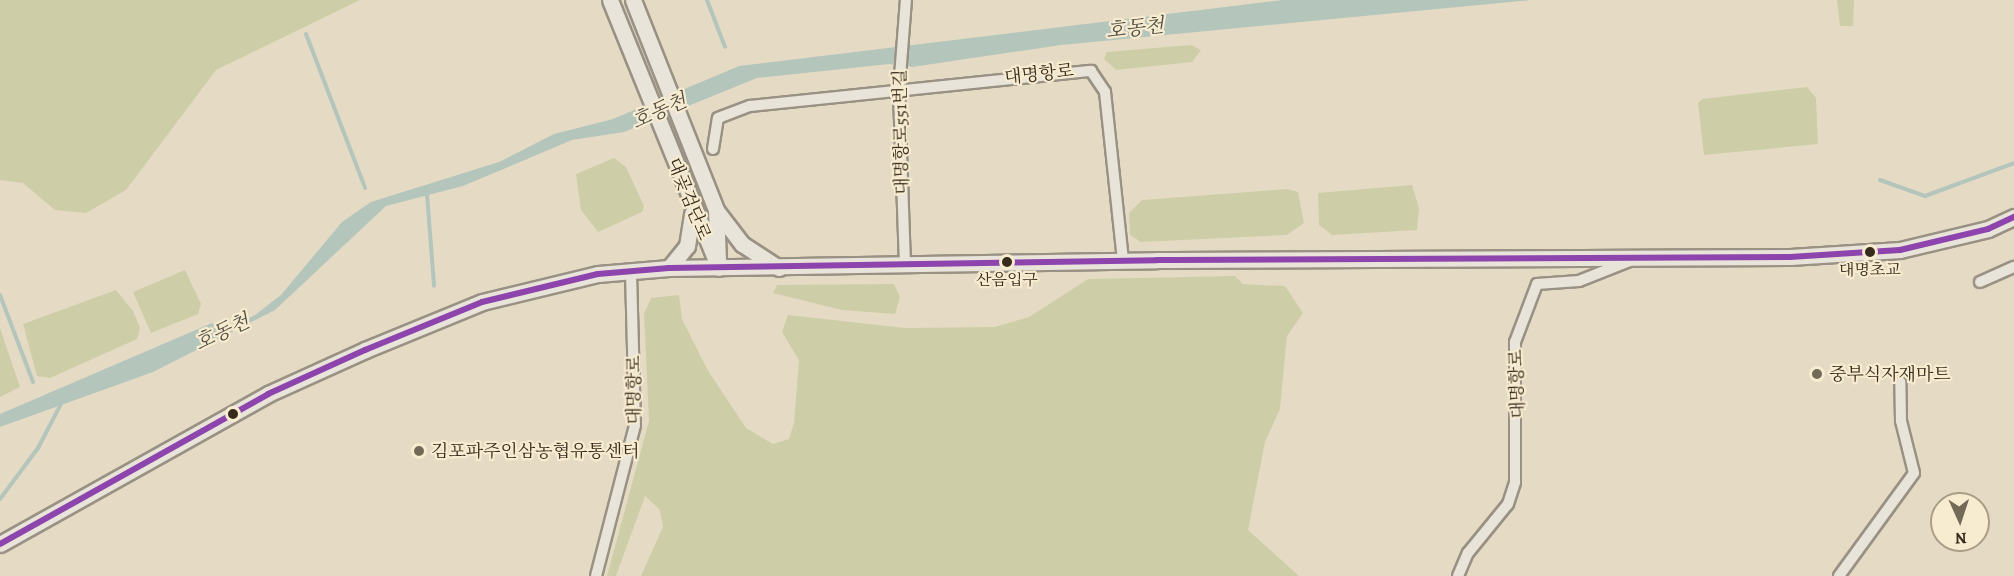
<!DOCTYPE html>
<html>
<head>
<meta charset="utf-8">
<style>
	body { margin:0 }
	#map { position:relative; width:2014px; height:576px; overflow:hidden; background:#e5dbc4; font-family:Alegreya,"Noto Serif KR",serif }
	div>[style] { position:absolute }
	.green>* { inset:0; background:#cdcea7 }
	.water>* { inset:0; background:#b4c5bc }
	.stream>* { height:4px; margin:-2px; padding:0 2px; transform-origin:2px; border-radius:2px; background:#b4c5bc }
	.roads { filter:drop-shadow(2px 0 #999183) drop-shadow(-2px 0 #999183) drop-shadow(0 2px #999183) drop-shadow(0 -2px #999183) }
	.street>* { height:10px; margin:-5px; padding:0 5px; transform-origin:5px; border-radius:5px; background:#e9e4d9 }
	.secondary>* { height:15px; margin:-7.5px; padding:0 7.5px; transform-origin:7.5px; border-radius:7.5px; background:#e9e4d9 }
	.bus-1>* { height:6px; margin:-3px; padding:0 3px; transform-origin:3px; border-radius:3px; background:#8e44ad }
	.dots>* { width:16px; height:16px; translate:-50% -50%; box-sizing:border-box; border:3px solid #f7ebd0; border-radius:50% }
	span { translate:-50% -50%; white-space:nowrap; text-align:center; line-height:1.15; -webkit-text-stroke:4.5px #f7ebd0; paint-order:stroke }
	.bus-label { font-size:16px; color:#362b1c }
	.street-label { font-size:18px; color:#362b1c }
	.poi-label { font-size:18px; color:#362b1c }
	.left { translate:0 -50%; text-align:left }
	.water-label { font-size:20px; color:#504f43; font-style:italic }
	.north { position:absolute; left:1930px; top:492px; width:60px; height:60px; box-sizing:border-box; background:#f7ebd0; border:2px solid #aa9e88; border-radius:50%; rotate:177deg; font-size:16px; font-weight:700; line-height:24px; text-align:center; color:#362b1c }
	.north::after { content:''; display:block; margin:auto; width:21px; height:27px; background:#736957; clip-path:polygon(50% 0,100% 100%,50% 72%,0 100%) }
</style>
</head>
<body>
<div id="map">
	<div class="green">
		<i style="clip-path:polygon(0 0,360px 0,216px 70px,126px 190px,86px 213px,55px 210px,23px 183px,0 180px)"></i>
		<i style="clip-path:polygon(1837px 0,1854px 0,1853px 26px,1840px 26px)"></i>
		<i style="clip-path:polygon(1191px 45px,1201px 50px,1192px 62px,1116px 70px,1104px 59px,1107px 52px)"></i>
		<i style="clip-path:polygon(1807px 87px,1816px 98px,1818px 144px,1704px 155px,1698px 103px,1702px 99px)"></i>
		<i style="clip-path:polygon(614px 158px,626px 167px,644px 206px,642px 212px,598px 232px,581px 210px,576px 174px)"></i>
		<i style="clip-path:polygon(1412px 185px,1419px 208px,1417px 230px,1332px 235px,1319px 225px,1318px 193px)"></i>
		<i style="clip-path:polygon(1287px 189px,1298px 192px,1304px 223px,1287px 235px,1141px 242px,1130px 235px,1129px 213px,1142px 200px)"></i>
		<i style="clip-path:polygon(185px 270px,201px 304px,198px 314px,151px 333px,133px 292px)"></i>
		<i style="clip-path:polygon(1235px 276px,1243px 284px,1285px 286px,1303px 313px,1287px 336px,1280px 409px,1265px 442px,1248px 530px,1299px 576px,641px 576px,663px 527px,660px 510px,645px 496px,616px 576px,607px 576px,649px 421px,644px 314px,651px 298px,679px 295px,682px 319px,707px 369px,746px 428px,773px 444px,789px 439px,794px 423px,799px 360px,782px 332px,788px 315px,905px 328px,995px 327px,1029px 317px,1088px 279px)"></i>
		<i style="clip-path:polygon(894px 284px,900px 297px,895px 314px,842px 310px,773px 293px,777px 285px)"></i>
		<i style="clip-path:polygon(116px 290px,133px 311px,140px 328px,137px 339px,50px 378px,37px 376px,23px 324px)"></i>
		<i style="clip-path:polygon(0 328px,20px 387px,0 397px)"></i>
	</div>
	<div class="water">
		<i style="clip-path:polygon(1283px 0,1531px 0,1061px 45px,912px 67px,889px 64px,757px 78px,624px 132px,572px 140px,463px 186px,386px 206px,275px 310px,153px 372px,0 427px,0 414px,212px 323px,222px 332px,255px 315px,281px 295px,342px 222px,371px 202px,499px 162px,554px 134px,613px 119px,739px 66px)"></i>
	</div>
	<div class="stream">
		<i style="left:707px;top:0;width:50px;rotate:69deg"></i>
		<i style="left:306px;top:34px;width:165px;rotate:69deg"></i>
		<i style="left:1880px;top:180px;width:48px;rotate:19.6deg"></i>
		<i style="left:1925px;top:196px;width:95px;rotate:-20.3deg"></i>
		<i style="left:427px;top:194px;width:92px;rotate:85.6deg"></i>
		<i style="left:0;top:295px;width:93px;rotate:69.2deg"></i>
		<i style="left:0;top:499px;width:64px;rotate:-53.3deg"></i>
		<i style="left:38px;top:448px;width:50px;rotate:-62.4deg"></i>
	</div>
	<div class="roads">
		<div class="street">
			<i style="left:713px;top:149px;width:31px;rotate:-81deg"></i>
			<i style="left:718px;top:118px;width:34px;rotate:-21deg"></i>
			<i style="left:750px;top:106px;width:343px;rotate:-5.9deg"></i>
			<i style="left:1091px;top:71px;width:25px;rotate:56deg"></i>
			<i style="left:1105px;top:92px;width:170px;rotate:83.9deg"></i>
			<i style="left:905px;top:265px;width:175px;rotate:-92deg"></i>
			<i style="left:899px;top:90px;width:90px;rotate:-85.6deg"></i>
			<i style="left:1980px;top:282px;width:37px;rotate:-24deg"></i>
			<i style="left:596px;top:576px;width:156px;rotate:-75.5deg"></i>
			<i style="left:635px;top:425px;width:155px;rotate:-91.5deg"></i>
			<i style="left:1458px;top:576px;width:25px;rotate:-67deg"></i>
			<i style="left:1468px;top:553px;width:63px;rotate:-50.8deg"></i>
			<i style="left:1508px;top:504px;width:23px;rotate:-72deg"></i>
			<i style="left:1515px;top:482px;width:140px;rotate:-90deg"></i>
			<i style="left:1515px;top:342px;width:62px;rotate:-69.2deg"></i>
			<i style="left:1537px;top:284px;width:42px;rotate:-4.1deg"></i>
			<i style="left:1579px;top:281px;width:57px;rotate:-21.6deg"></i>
			<i style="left:1839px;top:576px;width:127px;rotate:-53.9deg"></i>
			<i style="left:1914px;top:473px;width:54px;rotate:-104deg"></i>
			<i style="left:1901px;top:421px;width:39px;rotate:-91deg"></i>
		</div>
		<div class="secondary">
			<i style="left:610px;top:0;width:289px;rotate:67.9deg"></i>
			<i style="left:633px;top:0;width:226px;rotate:68.4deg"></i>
			<i style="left:716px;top:210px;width:50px;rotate:87.7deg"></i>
			<i style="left:716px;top:210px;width:43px;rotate:52.6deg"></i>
			<i style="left:742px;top:244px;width:44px;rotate:33deg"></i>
			<i style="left:669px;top:268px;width:28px;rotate:-51deg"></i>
			<i style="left:687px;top:246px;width:33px;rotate:-81deg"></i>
			<i style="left:0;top:544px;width:307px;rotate:-29.2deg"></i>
			<i style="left:268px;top:394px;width:107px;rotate:-24.4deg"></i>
			<i style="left:365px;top:350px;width:126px;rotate:-22.3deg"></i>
			<i style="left:482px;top:302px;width:119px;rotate:-13.6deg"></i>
			<i style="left:598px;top:274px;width:71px;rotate:-4.8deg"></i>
			<i style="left:669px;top:268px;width:488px;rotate:-0.9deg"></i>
			<i style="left:1157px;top:260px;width:633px;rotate:-0.27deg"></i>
			<i style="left:1790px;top:257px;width:110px;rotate:-3.6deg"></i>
			<i style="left:1900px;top:250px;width:90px;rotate:-13.4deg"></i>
			<i style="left:1988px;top:229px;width:29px;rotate:-25deg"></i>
		</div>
	</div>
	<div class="bus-1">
		<i style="left:0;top:544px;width:307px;rotate:-29.2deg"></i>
		<i style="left:268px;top:394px;width:107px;rotate:-24.4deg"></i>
		<i style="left:365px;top:350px;width:126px;rotate:-22.3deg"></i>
		<i style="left:482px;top:302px;width:119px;rotate:-13.6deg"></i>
		<i style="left:598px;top:274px;width:71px;rotate:-4.8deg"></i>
		<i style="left:669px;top:268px;width:488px;rotate:-0.9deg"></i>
		<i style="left:1157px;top:260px;width:633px;rotate:-0.27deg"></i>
		<i style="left:1790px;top:257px;width:110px;rotate:-3.6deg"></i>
		<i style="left:1900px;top:250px;width:90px;rotate:-13.4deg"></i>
		<i style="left:1988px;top:229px;width:29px;rotate:-25deg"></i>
	</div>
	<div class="dots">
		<i style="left:1870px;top:252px;background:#362b1c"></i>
		<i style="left:1007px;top:262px;background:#362b1c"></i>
		<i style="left:1817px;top:374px;background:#736957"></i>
		<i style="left:233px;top:414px;background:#362b1c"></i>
		<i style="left:419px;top:451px;background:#736957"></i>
	</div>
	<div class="bus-label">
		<span style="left:1870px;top:270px">대명초교</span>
		<span style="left:1007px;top:280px">산음입구</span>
	</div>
	<div class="street-label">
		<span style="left:1039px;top:74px;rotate:-6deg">대명항로</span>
		<span style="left:901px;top:132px;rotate:-91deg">대명항로551번길</span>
		<span style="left:689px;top:199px;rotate:68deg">대곶검단로</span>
		<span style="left:1517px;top:384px;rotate:-92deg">대명항로</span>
		<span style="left:634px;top:390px;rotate:-90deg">대명항로</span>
	</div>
	<div class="poi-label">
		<span class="left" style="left:1829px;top:374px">중부식자재마트</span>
		<span class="left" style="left:431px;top:451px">김포파주인삼농협유통센터</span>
	</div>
	<div class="water-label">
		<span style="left:1135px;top:28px;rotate:-6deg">호동천</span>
		<span style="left:659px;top:111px;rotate:-24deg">호동천</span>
		<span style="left:222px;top:332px;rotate:-25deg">호동천</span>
	</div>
	<div class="north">N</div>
</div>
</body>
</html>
